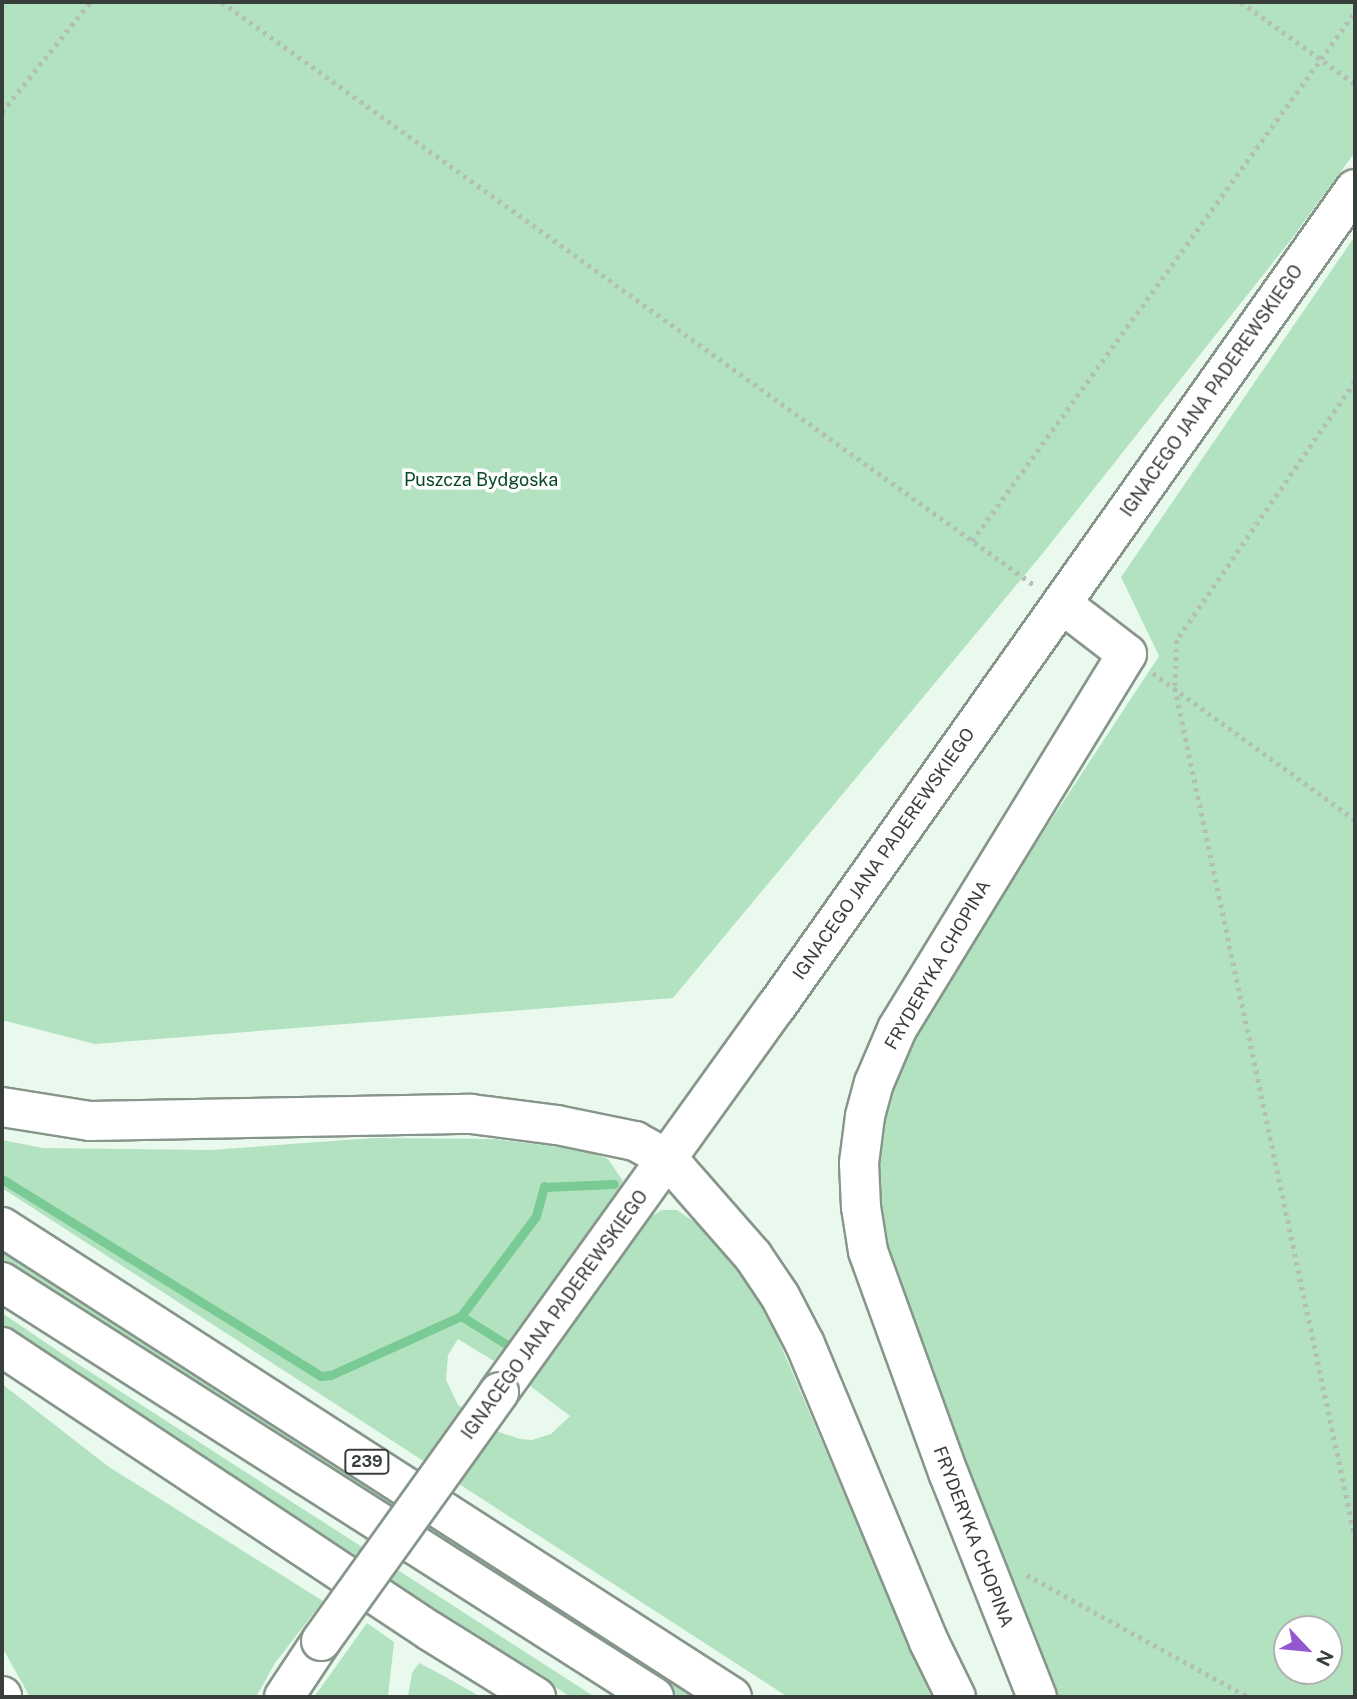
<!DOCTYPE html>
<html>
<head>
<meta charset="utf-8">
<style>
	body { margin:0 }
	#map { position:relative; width:1357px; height:1699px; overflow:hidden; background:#e9f9ed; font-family:"Public Sans",sans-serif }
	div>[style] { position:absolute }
	.green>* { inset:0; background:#b2e2c0 }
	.stream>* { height:9px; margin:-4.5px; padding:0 4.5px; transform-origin:4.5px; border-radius:4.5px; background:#79ca94 }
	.path>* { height:4.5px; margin-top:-2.25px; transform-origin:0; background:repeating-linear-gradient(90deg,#b2bfb5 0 3.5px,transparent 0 8.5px) }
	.roads { filter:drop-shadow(2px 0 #87968b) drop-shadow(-2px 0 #87968b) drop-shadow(0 2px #87968b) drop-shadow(0 -2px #87968b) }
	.minor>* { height:38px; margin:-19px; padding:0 19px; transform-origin:19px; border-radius:19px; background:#fff }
	.major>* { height:38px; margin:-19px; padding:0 19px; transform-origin:19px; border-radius:19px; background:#fff }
	.bridges { filter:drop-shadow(2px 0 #87968b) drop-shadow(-2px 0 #87968b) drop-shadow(0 2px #87968b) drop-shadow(0 -2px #87968b) }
	.minor-bridge>* { height:38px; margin:-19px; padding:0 19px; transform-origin:19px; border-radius:19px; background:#fff }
	span { translate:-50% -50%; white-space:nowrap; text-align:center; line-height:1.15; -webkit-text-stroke:7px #fff; paint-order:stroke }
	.shield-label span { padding:2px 5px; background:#fff; border:2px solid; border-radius:5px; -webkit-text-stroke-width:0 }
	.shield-label { font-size:16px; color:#383e39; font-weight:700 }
	.street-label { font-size:18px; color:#383e39 }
	.park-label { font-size:18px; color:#084827 }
	.frame { position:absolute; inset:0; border:4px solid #383e39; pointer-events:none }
	.north { position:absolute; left:1273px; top:1615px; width:70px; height:70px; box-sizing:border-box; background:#fff; border:2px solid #afb2b0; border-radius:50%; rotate:116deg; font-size:19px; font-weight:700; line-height:28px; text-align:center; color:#383e39 }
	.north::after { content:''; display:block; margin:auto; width:24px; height:32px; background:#9358cf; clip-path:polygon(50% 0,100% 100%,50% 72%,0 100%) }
</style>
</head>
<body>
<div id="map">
	<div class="green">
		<i style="clip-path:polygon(2px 2px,1355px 2px,1355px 152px,1290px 241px,1043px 553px,673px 998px,95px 1044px,2px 1020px)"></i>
		<i style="clip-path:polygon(evenodd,1355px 236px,1355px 1697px,1051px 1697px,884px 1258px,874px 1166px,889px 1094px,911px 1041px,948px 977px,1159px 656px,1121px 577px,1355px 236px,1287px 1629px,1329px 1629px,1329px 1671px,1287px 1671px,1287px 1629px)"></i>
		<i style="clip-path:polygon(374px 1138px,494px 1139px,584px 1150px,608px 1159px,623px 1181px,613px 1204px,494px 1361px,458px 1339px,448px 1355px,446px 1380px,458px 1405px,499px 1432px,520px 1439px,532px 1440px,551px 1434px,570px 1416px,529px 1385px,649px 1218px,662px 1210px,677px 1210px,700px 1226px,736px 1268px,769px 1318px,931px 1697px,788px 1697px,2px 1188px,2px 1140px,43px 1148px,210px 1150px)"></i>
		<i style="clip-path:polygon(2px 1247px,704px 1697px,680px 1697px,577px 1632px,2px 1261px)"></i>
		<i style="clip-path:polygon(2px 1313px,67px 1357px,595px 1697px,571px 1697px,243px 1487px,2px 1330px)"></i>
		<i style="clip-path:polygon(2px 1384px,109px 1467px,323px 1601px,275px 1663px,256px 1697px,30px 1697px,2px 1647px)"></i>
		<i style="clip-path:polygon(367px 1623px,394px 1642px,388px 1697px,314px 1697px)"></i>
		<i style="clip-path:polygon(419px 1663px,442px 1675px,481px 1697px,408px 1697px,412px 1673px)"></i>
	</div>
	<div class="stream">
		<i style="left:2px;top:1179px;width:375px;rotate:31.7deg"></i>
		<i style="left:321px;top:1376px;width:10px;rotate:-6deg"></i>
		<i style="left:331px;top:1375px;width:143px;rotate:-24.4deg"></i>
		<i style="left:461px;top:1316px;width:125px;rotate:-53.1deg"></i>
		<i style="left:536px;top:1216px;width:31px;rotate:-75deg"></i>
		<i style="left:544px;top:1187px;width:70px;rotate:-2.5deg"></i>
		<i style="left:461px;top:1316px;width:53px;rotate:31.9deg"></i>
	</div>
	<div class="path">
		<i style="left:222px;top:2px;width:1000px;rotate:35.68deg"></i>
		<i style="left:1241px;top:2px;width:140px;rotate:35.7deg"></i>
		<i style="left:2px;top:112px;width:141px;rotate:-51.3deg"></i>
		<i style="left:1355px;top:382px;width:313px;rotate:124.6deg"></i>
		<i style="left:1177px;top:640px;width:48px;rotate:92.4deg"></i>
		<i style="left:1175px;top:688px;width:868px;rotate:78.03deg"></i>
		<i style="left:972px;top:541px;width:653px;rotate:-54.1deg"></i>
		<i style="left:1153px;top:673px;width:250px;rotate:36deg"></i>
		<i style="left:1027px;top:1575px;width:252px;rotate:28.9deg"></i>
	</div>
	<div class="roads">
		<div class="minor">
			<i style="left:499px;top:1392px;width:474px;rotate:-54.3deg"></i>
			<i style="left:776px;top:1007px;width:1002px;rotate:-54.71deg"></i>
			<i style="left:2px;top:1696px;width:1px;rotate:90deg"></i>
			<i style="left:284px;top:1697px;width:67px;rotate:-56.5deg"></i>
			<i style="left:1037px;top:1697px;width:239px;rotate:-111.6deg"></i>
			<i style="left:949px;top:1475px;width:238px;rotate:-109.9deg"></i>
			<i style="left:868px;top:1251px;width:45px;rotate:-99deg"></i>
			<i style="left:861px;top:1207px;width:44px;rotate:-92.6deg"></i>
			<i style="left:859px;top:1163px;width:47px;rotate:-82.7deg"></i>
			<i style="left:865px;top:1116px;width:34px;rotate:-75deg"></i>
			<i style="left:874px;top:1083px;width:59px;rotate:-66.9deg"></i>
			<i style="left:897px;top:1029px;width:440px;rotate:-58.5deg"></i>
			<i style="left:1127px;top:654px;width:82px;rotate:-142.4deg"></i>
		</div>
		<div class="major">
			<i style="left:2px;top:1107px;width:89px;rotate:9deg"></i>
			<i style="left:90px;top:1121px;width:381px;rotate:-1.1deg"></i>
			<i style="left:471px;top:1114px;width:87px;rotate:7.3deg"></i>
			<i style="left:557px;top:1125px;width:80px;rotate:11.6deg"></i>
			<i style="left:635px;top:1141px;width:38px;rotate:29deg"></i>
			<i style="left:668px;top:1159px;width:129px;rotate:48.8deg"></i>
			<i style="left:753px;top:1256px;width:48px;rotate:56deg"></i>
			<i style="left:780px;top:1296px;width:54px;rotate:62.5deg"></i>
			<i style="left:805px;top:1344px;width:323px;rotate:67.4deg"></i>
			<i style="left:929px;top:1642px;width:61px;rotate:63.9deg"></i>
			<i style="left:2px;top:1227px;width:868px;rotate:32.77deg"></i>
			<i style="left:2px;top:1282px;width:773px;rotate:32.48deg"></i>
			<i style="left:2px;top:1347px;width:514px;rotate:33.57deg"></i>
			<i style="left:430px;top:1631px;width:125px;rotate:31.9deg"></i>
		</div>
	</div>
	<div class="bridges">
		<div class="minor-bridge">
			<i style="left:321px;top:1641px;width:306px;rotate:-54.4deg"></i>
		</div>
	</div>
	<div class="shield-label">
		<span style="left:367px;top:1462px">239</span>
	</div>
	<div class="street-label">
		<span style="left:1212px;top:391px;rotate:-55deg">IGNACEGO JANA PADEREWSKIEGO</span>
		<span style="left:884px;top:854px;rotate:-55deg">IGNACEGO JANA PADEREWSKIEGO</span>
		<span style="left:938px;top:965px;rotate:-60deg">FRYDERYKA CHOPINA</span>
		<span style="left:555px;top:1315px;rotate:-54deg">IGNACEGO JANA PADEREWSKIEGO</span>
		<span style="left:973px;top:1537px;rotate:69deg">FRYDERYKA CHOPINA</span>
	</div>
	<div class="park-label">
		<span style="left:481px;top:480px">Puszcza Bydgoska</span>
	</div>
	<div class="frame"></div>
	<div class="north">N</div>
</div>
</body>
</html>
